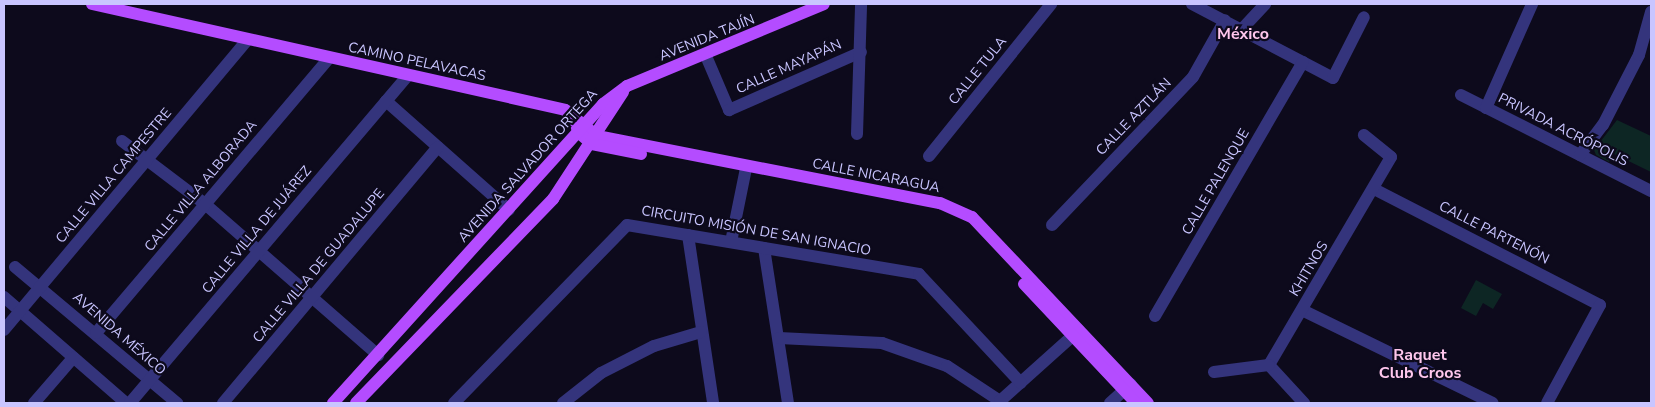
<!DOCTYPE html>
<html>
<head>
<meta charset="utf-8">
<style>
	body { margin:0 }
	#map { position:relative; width:1655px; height:407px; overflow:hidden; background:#0d0a1c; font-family:"Nunito Sans",sans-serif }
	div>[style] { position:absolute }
	.green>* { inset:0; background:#0d2624 }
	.minor>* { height:12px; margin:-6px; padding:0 6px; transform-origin:6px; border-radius:6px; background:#34347c }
	.major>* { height:12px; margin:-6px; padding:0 6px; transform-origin:6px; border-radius:6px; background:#b44cff }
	span { translate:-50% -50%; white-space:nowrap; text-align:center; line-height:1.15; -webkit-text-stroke:4.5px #0d0a1c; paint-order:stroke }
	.street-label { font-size:14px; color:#c9c5ff }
	.quarter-label { font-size:16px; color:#ffc7ed; font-weight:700 }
	.frame { position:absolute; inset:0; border:5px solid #c9c5ff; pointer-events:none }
</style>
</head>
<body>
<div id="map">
	<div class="green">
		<i style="clip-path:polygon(1617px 120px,1651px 136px,1651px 172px,1614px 154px,1609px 162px,1596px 155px,1594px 150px)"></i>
		<i style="clip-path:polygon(1476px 280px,1502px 294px,1493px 309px,1483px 303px,1476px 316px,1461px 308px)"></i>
	</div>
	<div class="minor">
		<i style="left:1192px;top:4px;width:159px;rotate:27.7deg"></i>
		<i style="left:1333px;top:78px;width:68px;rotate:-63.1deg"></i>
		<i style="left:1242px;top:29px;width:34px;rotate:-47deg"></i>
		<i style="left:706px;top:56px;width:59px;rotate:66.9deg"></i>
		<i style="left:729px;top:110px;width:144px;rotate:-23.7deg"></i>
		<i style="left:1461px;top:95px;width:213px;rotate:26.8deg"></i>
		<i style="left:386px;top:101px;width:164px;rotate:41.5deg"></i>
		<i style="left:1486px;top:108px;width:114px;rotate:-66.1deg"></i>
		<i style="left:857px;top:134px;width:130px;rotate:-88.2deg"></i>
		<i style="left:122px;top:141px;width:104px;rotate:37.2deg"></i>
		<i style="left:205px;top:204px;width:230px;rotate:41.1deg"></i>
		<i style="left:1580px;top:155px;width:38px;rotate:-53deg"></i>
		<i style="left:1603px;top:125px;width:79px;rotate:-62.8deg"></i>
		<i style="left:1639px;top:55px;width:45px;rotate:-74.4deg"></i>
		<i style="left:929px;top:156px;width:195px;rotate:-51.2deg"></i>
		<i style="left:1374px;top:189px;width:254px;rotate:27.2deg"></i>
		<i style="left:1600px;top:305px;width:111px;rotate:118.4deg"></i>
		<i style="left:1052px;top:225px;width:204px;rotate:-46.4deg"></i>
		<i style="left:1193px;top:77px;width:65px;rotate:-60.7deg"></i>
		<i style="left:688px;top:235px;width:170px;rotate:81.5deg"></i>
		<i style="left:731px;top:242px;width:76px;rotate:-78.5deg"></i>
		<i style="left:764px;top:248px;width:157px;rotate:81.2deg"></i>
		<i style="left:15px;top:267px;width:212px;rotate:40deg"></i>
		<i style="left:4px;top:297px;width:162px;rotate:41deg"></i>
		<i style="left:1302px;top:310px;width:212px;rotate:26deg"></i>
		<i style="left:1155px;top:316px;width:294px;rotate:-59.8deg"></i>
		<i style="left:4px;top:330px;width:378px;rotate:-50deg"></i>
		<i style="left:96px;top:333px;width:360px;rotate:-49.7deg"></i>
		<i style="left:779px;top:338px;width:103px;rotate:2.8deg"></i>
		<i style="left:882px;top:343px;width:69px;rotate:19.5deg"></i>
		<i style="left:947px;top:366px;width:64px;rotate:33.4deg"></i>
		<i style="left:1000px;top:401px;width:106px;rotate:-41.9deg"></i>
		<i style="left:1269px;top:365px;width:241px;rotate:-59.6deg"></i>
		<i style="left:1391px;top:157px;width:35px;rotate:-141deg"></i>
		<i style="left:1269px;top:365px;width:52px;rotate:47.4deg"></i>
		<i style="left:1214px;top:372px;width:55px;rotate:-7.3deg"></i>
		<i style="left:34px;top:403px;width:60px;rotate:-49.1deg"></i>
		<i style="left:130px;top:403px;width:429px;rotate:-49.7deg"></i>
		<i style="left:223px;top:403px;width:334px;rotate:-50deg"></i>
		<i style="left:454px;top:403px;width:248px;rotate:-45.8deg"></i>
		<i style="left:627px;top:225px;width:296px;rotate:9.5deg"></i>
		<i style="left:919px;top:274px;width:149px;rotate:46.9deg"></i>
		<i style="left:563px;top:403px;width:48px;rotate:-38.3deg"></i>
		<i style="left:601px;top:373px;width:59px;rotate:-27deg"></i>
		<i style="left:654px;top:346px;width:49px;rotate:-16.6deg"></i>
		<i style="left:1110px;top:403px;width:28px;rotate:-42deg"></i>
	</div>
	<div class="major">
		<i style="left:92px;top:4px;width:485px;rotate:12.6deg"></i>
		<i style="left:565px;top:110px;width:41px;rotate:39.1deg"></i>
		<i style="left:597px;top:136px;width:349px;rotate:11.1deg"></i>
		<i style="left:940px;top:203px;width:35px;rotate:24deg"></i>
		<i style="left:972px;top:217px;width:256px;rotate:46.6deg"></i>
		<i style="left:576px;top:124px;width:8px;rotate:76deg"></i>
		<i style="left:578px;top:132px;width:18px;rotate:41deg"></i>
		<i style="left:592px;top:144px;width:50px;rotate:11.5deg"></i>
		<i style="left:1024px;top:284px;width:163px;rotate:46.7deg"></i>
		<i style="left:333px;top:403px;width:403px;rotate:-47.9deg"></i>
		<i style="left:603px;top:104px;width:30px;rotate:-37deg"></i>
		<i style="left:627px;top:86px;width:213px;rotate:-22.6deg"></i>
		<i style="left:356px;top:403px;width:284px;rotate:-46deg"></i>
		<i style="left:553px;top:199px;width:128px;rotate:-56.8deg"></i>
	</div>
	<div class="street-label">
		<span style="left:707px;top:38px;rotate:-22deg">AVENIDA TAJÍN</span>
		<span style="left:417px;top:62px;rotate:12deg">CAMINO PELAVACAS</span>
		<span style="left:789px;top:67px;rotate:-24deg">CALLE MAYAPÁN</span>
		<span style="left:978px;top:71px;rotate:-51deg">CALLE TULA</span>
		<span style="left:1134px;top:117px;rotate:-46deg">CALLE AZTLÁN</span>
		<span style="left:1563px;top:130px;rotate:27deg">PRIVADA ACRÓPOLIS</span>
		<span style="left:528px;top:166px;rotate:-48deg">AVENIDA SALVADOR ORTEGA</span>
		<span style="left:114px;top:176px;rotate:-50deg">CALLE VILLA CAMPESTRE</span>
		<span style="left:876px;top:176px;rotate:11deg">CALLE NICARAGUA</span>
		<span style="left:1216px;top:182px;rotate:-60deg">CALLE PALENQUE</span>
		<span style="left:201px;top:186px;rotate:-50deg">CALLE VILLA ALBORADA</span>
		<span style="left:257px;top:230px;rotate:-50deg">CALLE VILLA DE JUÁREZ</span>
		<span style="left:756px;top:231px;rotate:10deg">CIRCUITO MISIÓN DE SAN IGNACIO</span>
		<span style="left:1494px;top:233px;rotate:27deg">CALLE PARTENÓN</span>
		<span style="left:319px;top:266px;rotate:-50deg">CALLE VILLA DE GUADALUPE</span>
		<span style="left:1309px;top:269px;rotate:-59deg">KHITNOS</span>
		<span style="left:119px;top:334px;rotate:41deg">AVENIDA MÉXICO</span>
	</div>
	<div class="quarter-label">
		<span style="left:1243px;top:34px">México</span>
		<span style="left:1420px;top:364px">Raquet<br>Club Croos</span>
	</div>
	<div class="frame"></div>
</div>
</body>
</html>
